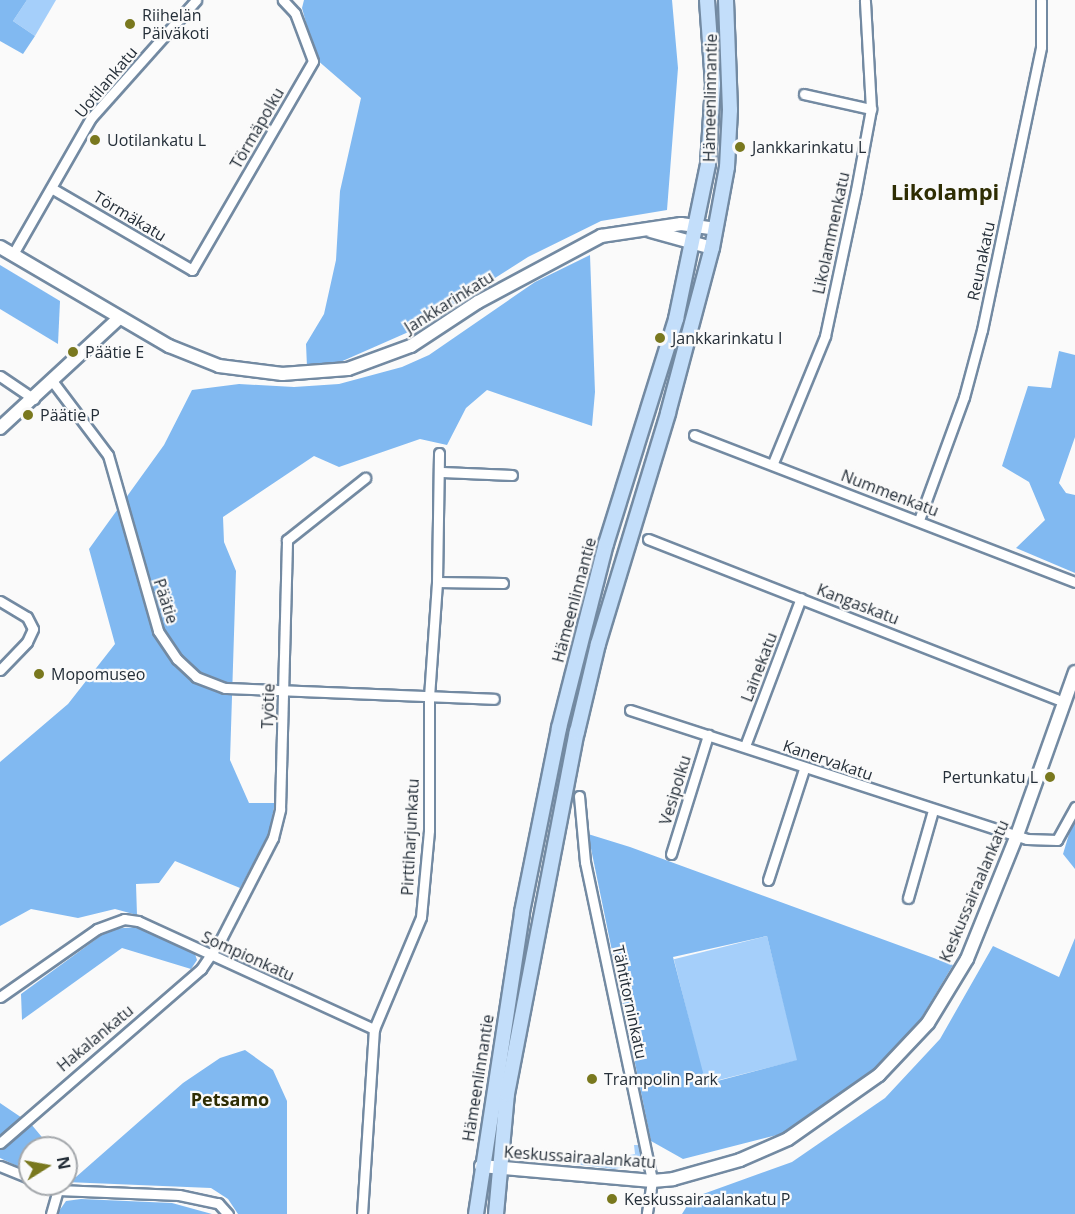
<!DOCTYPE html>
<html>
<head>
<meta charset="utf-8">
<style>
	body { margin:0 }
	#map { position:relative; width:1075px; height:1214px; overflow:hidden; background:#fafafa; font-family:"Open Sans",sans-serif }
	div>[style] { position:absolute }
	.green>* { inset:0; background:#a5cffa; transform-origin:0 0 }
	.forest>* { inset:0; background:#81b9f1 }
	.roads { filter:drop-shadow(2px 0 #738aa2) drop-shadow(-2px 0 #738aa2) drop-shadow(0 2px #738aa2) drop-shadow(0 -2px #738aa2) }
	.street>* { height:9px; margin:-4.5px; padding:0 4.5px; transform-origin:4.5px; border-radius:4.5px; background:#fff }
	.secondary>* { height:12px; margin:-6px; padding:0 6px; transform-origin:6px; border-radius:6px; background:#fff }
	.primary>* { height:14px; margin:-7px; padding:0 7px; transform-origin:7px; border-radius:7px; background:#c3defa }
	.dots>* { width:16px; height:16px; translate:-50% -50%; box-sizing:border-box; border:3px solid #fafafa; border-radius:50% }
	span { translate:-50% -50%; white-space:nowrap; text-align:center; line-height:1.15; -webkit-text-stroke:4.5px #fafafa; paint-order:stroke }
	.poi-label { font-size:16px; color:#242e38 }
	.left { translate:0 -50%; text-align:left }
	.right { translate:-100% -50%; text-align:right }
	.street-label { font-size:16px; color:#242e38 }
	.neighbourhood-label { font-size:18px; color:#2e2d03; font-weight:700 }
	.district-label { font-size:22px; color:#2e2d03; font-weight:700 }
	.north { position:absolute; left:18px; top:1136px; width:60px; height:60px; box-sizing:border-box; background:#fafafa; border:2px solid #a4a8ac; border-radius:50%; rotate:79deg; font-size:16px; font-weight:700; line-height:24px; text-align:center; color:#242e38 }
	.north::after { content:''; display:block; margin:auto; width:21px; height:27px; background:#79781e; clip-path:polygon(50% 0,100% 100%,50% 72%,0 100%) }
</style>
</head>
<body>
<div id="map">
	<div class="green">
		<i style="clip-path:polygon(27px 0,56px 0,35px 36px,13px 21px)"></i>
		<i style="left:767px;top:936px;width:128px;height:96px;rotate:76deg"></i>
		<i style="clip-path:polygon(634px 1145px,639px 1145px,642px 1153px,635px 1166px,614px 1169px,565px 1163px,567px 1156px,598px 1161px,635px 1154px)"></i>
	</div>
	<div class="forest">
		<i style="clip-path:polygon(0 0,27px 0,13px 21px,35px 36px,23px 54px,0 41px)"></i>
		<i style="clip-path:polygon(304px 0,672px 0,678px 68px,667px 210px,601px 221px,528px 257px,413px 330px,338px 363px,307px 367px,306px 344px,324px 314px,336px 260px,340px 191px,361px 98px,316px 59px,302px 8px)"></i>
		<i style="clip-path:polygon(590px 255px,595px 392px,592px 426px,487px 390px,466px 408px,447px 445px,420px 439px,339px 467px,314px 456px,223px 517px,224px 542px,236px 571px,230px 760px,249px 803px,275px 803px,268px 836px,240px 888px,175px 861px,159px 883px,136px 884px,137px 915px,115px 909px,78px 918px,31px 909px,0 926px,0 762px,68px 704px,115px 644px,89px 549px,164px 445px,192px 390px,239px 384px,294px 387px,339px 384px,402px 367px,429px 355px,535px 282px)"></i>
		<i style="clip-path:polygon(0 265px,60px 301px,58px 344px,0 309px)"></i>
		<i style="clip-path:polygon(1059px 351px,1075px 355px,1075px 437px,1059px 483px,1066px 493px,1075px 495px,1075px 573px,1016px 548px,1045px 520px,1029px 482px,1002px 466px,1028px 386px,1051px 388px)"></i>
		<i style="clip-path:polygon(1075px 814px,1075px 869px,1063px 854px)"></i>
		<i style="clip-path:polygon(evenodd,588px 834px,630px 847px,953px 965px,920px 1020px,878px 1069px,785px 1133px,683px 1159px,651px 1141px,588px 834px,767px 936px,797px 1060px,706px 1084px,673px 957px,767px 936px)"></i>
		<i style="clip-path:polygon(138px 927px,195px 954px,197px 960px,191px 969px,122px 948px,22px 1020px,21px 994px,110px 929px)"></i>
		<i style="clip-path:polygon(1075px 938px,1075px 1214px,682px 1214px,692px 1198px,792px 1162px,885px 1098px,940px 1039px,993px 946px,1059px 977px)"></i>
		<i style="clip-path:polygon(245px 1050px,273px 1070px,287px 1101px,287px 1214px,238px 1214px,228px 1199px,211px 1188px,66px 1182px,66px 1166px,76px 1177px,183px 1083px,220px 1058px)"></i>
		<i style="clip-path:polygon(0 1103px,31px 1124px,51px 1148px,30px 1148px,30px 1172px,0 1158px)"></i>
		<i style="clip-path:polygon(81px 1199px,172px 1203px,212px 1214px,57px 1214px,66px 1201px)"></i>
	</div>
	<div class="roads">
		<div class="street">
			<i style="left:804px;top:94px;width:69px;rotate:12.6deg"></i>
			<i style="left:53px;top:189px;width:161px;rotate:30.2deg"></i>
			<i style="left:192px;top:270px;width:241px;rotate:-59.9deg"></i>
			<i style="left:313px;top:61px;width:51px;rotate:-110.6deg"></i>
			<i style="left:295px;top:13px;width:18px;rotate:-133deg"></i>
			<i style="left:13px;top:254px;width:157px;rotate:-60.2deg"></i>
			<i style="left:91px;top:118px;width:158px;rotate:-48.3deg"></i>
			<i style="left:0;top:376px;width:41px;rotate:34.1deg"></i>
			<i style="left:53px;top:382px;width:91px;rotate:53deg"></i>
			<i style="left:108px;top:455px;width:183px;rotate:74.1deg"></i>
			<i style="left:158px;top:631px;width:34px;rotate:56deg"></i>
			<i style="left:177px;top:659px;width:26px;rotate:43deg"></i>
			<i style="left:196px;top:677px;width:31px;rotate:21deg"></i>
			<i style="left:225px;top:688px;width:269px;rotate:2.3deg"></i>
			<i style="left:694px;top:435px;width:408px;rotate:21.1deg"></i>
			<i style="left:773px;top:463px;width:137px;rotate:-67.7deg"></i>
			<i style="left:825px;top:336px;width:149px;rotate:-78deg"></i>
			<i style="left:856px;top:190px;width:82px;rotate:-79.5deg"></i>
			<i style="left:871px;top:109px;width:109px;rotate:-93.2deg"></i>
			<i style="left:442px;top:472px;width:70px;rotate:2.5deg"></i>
			<i style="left:919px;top:520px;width:131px;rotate:-69.9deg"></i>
			<i style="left:964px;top:397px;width:69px;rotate:-75deg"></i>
			<i style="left:982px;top:330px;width:289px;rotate:-78.2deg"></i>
			<i style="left:1041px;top:47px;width:47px;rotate:-90deg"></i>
			<i style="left:648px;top:539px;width:439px;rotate:21.4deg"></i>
			<i style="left:437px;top:582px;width:66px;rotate:0.9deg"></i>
			<i style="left:0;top:601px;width:31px;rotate:31deg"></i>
			<i style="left:27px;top:617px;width:13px;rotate:63deg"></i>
			<i style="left:33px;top:629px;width:14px;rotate:115deg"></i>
			<i style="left:27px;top:642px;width:39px;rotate:134deg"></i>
			<i style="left:630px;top:710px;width:417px;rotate:18deg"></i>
			<i style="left:1027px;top:839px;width:30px;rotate:2deg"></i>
			<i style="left:1057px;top:840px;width:38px;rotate:-61deg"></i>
			<i style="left:745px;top:746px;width:158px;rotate:-69.3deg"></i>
			<i style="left:579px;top:796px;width:66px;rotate:84.8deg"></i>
			<i style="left:585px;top:862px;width:326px;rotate:78.1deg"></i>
			<i style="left:652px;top:1181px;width:33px;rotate:99deg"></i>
			<i style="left:671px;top:854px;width:125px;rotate:-72.7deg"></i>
			<i style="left:768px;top:880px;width:117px;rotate:-72deg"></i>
			<i style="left:908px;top:898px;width:91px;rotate:-74.1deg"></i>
			<i style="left:0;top:997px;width:118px;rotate:-35deg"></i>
			<i style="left:97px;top:929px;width:29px;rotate:-20deg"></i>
			<i style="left:124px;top:919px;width:14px;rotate:8deg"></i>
			<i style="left:138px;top:921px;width:260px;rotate:24.6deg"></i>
			<i style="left:0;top:1143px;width:266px;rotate:-40.9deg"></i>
			<i style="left:201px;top:969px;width:36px;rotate:-56deg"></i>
			<i style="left:221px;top:939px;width:114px;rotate:-62.8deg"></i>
			<i style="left:273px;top:838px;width:30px;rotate:-76deg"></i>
			<i style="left:280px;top:809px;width:269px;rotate:-88.5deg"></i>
			<i style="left:287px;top:540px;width:100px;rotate:-38.5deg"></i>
			<i style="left:0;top:1166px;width:32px;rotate:22deg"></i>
			<i style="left:44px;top:1184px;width:15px;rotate:23deg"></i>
			<i style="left:58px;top:1190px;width:121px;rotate:2.4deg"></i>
			<i style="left:179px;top:1195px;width:40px;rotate:12deg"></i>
			<i style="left:218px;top:1203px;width:15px;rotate:48deg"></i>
			<i style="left:51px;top:1214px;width:25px;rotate:-74deg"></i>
			<i style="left:362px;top:1214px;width:185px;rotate:-86.3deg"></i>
			<i style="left:374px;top:1029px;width:121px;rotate:-67.2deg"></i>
			<i style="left:421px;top:917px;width:87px;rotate:-84.7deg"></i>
			<i style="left:429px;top:830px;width:133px;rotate:-90deg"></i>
			<i style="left:429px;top:697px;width:115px;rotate:-86deg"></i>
			<i style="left:437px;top:582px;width:129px;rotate:-89.1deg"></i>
		</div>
		<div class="secondary">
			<i style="left:651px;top:231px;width:63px;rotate:15.6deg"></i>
			<i style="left:0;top:247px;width:196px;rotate:30.4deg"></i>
			<i style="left:169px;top:346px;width:54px;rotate:21.8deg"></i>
			<i style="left:219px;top:366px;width:64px;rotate:7.2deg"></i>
			<i style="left:282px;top:374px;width:66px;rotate:-4.3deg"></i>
			<i style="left:348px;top:369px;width:67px;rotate:-20.1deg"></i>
			<i style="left:411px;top:346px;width:80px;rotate:-33.3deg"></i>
			<i style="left:478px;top:302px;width:140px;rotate:-28.2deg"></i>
			<i style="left:601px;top:236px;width:81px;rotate:-8.5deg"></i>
			<i style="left:681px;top:224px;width:35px;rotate:8deg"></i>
			<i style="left:0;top:428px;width:162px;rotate:-42.7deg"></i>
			<i style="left:481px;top:1166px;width:172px;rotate:5deg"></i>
			<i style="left:652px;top:1181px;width:21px;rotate:-5deg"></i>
			<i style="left:673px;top:1179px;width:70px;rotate:-15.8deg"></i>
			<i style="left:740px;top:1160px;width:52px;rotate:-23.6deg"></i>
			<i style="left:788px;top:1139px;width:111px;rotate:-35.1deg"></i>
			<i style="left:879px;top:1075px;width:71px;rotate:-46.7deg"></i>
			<i style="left:928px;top:1023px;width:75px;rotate:-58.6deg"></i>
			<i style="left:967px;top:959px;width:134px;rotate:-68deg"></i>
			<i style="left:1017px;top:835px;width:173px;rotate:-70.4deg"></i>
		</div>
		<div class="primary">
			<i style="left:476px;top:1214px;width:305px;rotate:-81.3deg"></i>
			<i style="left:522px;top:912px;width:188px;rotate:-78.6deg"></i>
			<i style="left:559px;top:728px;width:190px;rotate:-75.7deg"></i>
			<i style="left:606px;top:544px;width:236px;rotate:-72.7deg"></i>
			<i style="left:676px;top:319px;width:158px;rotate:-78.3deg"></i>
			<i style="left:708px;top:164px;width:80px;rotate:-86.4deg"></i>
			<i style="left:713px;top:84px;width:84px;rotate:-94.1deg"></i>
			<i style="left:496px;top:1214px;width:121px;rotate:-84.8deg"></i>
			<i style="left:507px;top:1094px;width:369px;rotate:-79.1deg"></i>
			<i style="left:577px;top:732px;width:90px;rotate:-76.6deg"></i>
			<i style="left:598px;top:644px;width:241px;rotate:-73.1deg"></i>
			<i style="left:668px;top:413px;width:171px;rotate:-75.1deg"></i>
			<i style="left:712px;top:248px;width:82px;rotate:-79.5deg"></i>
			<i style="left:727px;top:167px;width:57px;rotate:-87deg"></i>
			<i style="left:730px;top:110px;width:110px;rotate:-92.1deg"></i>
		</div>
	</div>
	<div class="dots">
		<i style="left:130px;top:24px;background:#79781e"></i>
		<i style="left:95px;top:140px;background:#79781e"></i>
		<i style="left:740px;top:147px;background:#79781e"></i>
		<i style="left:660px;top:338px;background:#79781e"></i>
		<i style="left:73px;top:352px;background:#79781e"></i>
		<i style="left:28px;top:415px;background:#79781e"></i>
		<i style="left:39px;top:674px;background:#79781e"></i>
		<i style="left:1050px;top:777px;background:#79781e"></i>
		<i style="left:592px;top:1079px;background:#79781e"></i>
		<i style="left:612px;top:1199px;background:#79781e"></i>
	</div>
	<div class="poi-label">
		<span class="left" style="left:142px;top:24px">Riihelän<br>Päiväkoti</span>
		<span class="left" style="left:107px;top:140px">Uotilankatu L</span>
		<span class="left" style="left:752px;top:147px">Jankkarinkatu L</span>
		<span class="left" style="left:672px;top:338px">Jankkarinkatu I</span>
		<span class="left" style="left:85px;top:352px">Päätie E</span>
		<span class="left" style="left:40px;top:415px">Päätie P</span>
		<span class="left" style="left:51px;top:674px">Mopomuseo</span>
		<span class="right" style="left:1038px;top:777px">Pertunkatu L</span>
		<span class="left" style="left:604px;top:1079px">Trampolin Park</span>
		<span class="left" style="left:624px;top:1199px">Keskussairaalankatu P</span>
	</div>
	<div class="street-label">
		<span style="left:106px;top:82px;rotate:-50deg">Uotilankatu</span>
		<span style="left:710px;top:98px;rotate:-89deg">Hämeenlinnantie</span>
		<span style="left:257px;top:128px;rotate:-60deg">Törmäpolku</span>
		<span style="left:130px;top:216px;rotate:31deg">Törmäkatu</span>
		<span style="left:831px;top:233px;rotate:-78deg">Likolammenkatu</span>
		<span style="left:981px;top:261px;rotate:-78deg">Reunakatu</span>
		<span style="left:449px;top:302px;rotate:-32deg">Jankkarinkatu</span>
		<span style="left:890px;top:493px;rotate:21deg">Nummenkatu</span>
		<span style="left:574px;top:600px;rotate:-75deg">Hämeenlinnantie</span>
		<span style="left:166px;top:601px;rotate:72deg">Päätie</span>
		<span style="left:858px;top:604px;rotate:21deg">Kangaskatu</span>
		<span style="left:759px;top:667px;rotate:-69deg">Lainekatu</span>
		<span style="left:268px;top:706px;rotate:-88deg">Työtie</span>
		<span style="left:828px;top:760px;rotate:19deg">Kanervakatu</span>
		<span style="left:675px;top:790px;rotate:-73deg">Vesipolku</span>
		<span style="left:410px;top:837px;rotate:-87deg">Pirttiharjunkatu</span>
		<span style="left:974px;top:891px;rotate:-67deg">Keskussairaalankatu</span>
		<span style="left:248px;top:956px;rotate:24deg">Sompionkatu</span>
		<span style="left:630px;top:1002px;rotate:78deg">Tähtitorninkatu</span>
		<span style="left:95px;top:1038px;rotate:-40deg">Hakalankatu</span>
		<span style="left:478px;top:1078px;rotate:-81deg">Hämeenlinnantie</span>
		<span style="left:580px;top:1157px;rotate:4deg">Keskussairaalankatu</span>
	</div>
	<div class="neighbourhood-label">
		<span style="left:230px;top:1099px">Petsamo</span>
	</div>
	<div class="district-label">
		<span style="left:945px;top:192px">Likolampi</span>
	</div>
	<div class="north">N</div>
</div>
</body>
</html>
